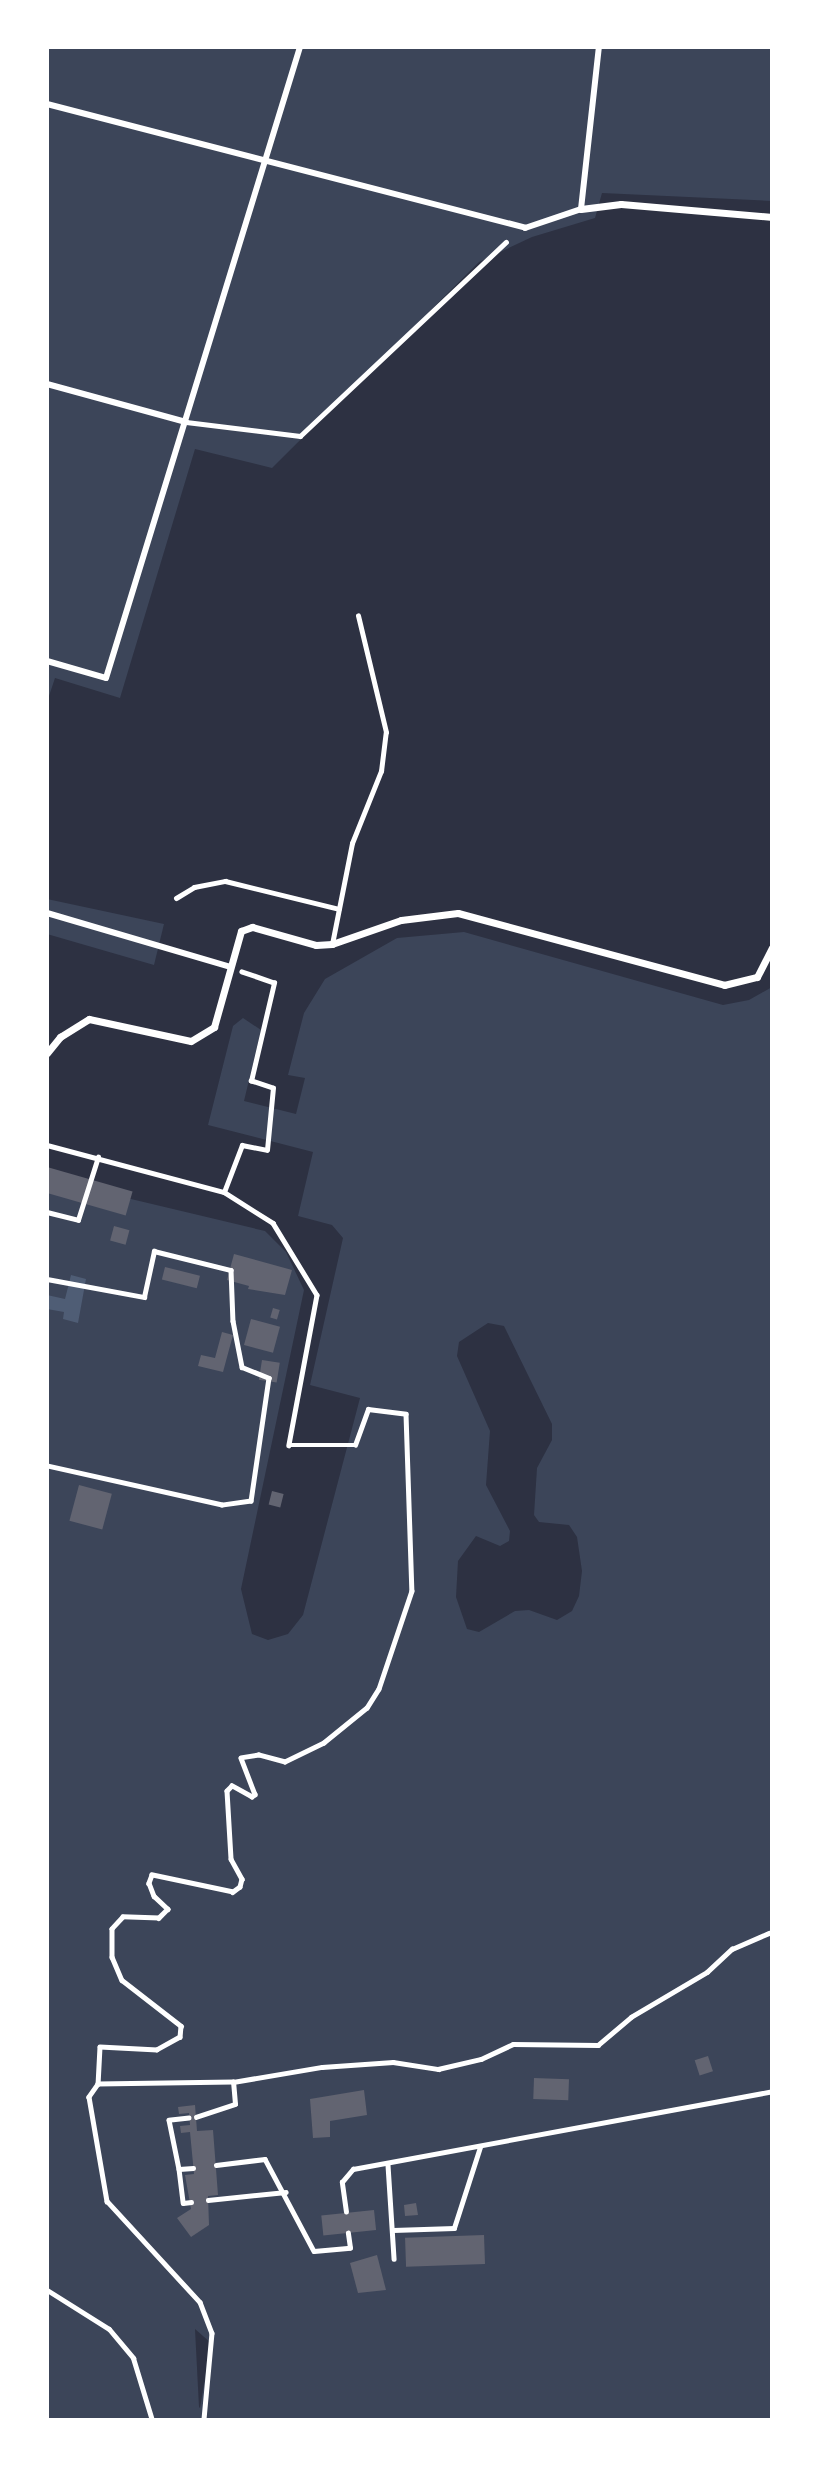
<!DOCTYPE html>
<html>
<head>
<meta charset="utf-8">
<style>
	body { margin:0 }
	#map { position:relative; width:819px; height:2467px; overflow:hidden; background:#2d3142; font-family:"Crimson Pro",serif }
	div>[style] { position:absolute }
	.green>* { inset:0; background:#3c4559 }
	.water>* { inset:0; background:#4f5d75 }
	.building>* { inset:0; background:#626471; transform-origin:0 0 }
	.path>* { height:4.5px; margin:-2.25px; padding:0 2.25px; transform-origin:2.25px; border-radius:2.25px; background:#fff }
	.service>* { height:5px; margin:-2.5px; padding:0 2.5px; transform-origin:2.5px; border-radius:2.5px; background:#fff }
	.pedestrian>* { height:6px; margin:-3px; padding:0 3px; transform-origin:3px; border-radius:3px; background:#fff }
	.minor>* { height:7px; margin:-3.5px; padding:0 3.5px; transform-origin:3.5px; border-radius:3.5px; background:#fff }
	span { translate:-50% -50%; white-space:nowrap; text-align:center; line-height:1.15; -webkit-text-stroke:5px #fff; paint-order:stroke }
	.frame { position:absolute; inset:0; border:49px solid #fff; pointer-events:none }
</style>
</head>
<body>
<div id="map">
	<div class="green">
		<i style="clip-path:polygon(47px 47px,772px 47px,772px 201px,602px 193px,595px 218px,532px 237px,479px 262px,272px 468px,195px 449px,120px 698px,55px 678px,47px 702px)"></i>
		<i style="clip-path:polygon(47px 899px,164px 924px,154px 965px,47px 934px)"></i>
		<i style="clip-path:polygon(evenodd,464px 932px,723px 1005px,749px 1000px,772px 987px,772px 2420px,47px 2420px,47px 1179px,265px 1231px,286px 1252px,304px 1290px,241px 1589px,252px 1634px,268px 1640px,288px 1634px,303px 1615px,360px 1398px,310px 1385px,343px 1238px,332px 1225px,298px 1216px,313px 1152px,208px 1125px,233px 1026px,243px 1018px,261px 1030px,244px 1101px,296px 1114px,305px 1078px,288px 1075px,304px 1013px,325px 979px,397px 938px,464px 932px,488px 1323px,504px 1326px,552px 1424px,552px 1440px,537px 1468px,534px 1515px,539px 1522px,569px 1525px,577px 1537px,582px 1571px,579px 1596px,572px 1611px,557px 1620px,529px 1610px,515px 1611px,479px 1632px,467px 1629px,456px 1597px,458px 1561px,476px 1536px,500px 1546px,509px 1541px,510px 1531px,486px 1485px,490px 1431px,457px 1356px,459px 1342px,488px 1323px,464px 932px,195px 2329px,211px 2343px,200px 2408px,199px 2407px,195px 2329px)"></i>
	</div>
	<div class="water">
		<i style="clip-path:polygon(71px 1275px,86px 1279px,78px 1323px,63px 1319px,64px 1312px,47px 1309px,47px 1295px,65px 1299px)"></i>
	</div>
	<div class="building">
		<i style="left:47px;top:1167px;width:89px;height:25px;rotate:16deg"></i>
		<i style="left:114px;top:1226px;width:16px;height:15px;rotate:15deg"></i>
		<i style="clip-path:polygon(234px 1254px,292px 1270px,285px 1295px,248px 1289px,249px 1286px,227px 1280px)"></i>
		<i style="left:165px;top:1267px;width:36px;height:13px;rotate:14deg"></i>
		<i style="left:273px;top:1308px;width:7px;height:10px;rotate:16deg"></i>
		<i style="left:251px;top:1319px;width:30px;height:27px;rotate:15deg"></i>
		<i style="clip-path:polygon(222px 1332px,233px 1335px,223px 1372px,198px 1366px,201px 1355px,215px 1358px)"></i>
		<i style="left:262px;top:1360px;width:18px;height:20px;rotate:9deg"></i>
		<i style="left:79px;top:1485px;width:34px;height:37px;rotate:15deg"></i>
		<i style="left:272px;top:1491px;width:12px;height:14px;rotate:14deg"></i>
		<i style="left:708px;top:2056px;width:16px;height:14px;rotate:72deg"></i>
		<i style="left:534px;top:2078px;width:35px;height:21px;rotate:2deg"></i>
		<i style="clip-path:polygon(364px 2090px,367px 2115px,330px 2121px,330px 2137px,313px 2138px,310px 2099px)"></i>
		<i style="clip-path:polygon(195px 2105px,197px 2131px,213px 2130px,218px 2195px,208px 2196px,209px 2225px,191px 2237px,177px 2218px,191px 2209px,185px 2175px,194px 2174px,190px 2132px,181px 2133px,180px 2126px,190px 2125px,189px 2113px,179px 2114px,178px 2107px)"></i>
		<i style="clip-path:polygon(416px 2203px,418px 2215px,405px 2216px,404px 2205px)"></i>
		<i style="left:374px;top:2210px;width:20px;height:53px;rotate:84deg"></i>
		<i style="left:484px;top:2235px;width:29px;height:79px;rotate:88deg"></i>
		<i style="clip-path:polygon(377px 2255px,386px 2290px,358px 2293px,350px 2263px)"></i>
	</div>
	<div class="path">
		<i style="left:47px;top:1145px;width:183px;rotate:14.9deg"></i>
		<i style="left:224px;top:1192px;width:58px;rotate:32.3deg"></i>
		<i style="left:273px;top:1223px;width:84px;rotate:58.6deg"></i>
		<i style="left:317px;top:1295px;width:153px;rotate:100.6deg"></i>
		<i style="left:289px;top:1445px;width:66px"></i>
		<i style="left:355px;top:1445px;width:38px;rotate:-70deg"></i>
		<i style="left:368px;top:1409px;width:38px;rotate:7deg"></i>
		<i style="left:406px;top:1414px;width:177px;rotate:88.1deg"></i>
		<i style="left:412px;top:1591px;width:103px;rotate:108.6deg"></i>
		<i style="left:379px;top:1689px;width:22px;rotate:122deg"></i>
		<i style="left:367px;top:1708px;width:55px;rotate:140.9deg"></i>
		<i style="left:324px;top:1743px;width:43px;rotate:154deg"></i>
		<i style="left:285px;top:1762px;width:27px;rotate:-165deg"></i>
		<i style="left:259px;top:1755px;width:18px;rotate:171deg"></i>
		<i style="left:241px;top:1758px;width:39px;rotate:69deg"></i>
		<i style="left:255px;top:1794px;width:4px;rotate:135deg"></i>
		<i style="left:252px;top:1797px;width:23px;rotate:-151deg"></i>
		<i style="left:232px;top:1786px;width:7px;rotate:135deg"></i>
		<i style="left:227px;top:1791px;width:68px;rotate:86.6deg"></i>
		<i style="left:231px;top:1859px;width:23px;rotate:61deg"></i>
		<i style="left:242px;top:1879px;width:8px;rotate:104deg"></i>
		<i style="left:240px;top:1887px;width:9px;rotate:144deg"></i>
		<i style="left:233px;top:1892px;width:83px;rotate:-168.1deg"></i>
		<i style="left:152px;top:1875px;width:9px;rotate:111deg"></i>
		<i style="left:149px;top:1883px;width:14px;rotate:69deg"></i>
		<i style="left:154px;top:1896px;width:19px;rotate:43deg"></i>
		<i style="left:168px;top:1909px;width:13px;rotate:135deg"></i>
		<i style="left:159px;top:1918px;width:36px;rotate:-178deg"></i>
		<i style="left:123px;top:1917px;width:16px;rotate:133deg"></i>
		<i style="left:112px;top:1929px;width:28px;rotate:90deg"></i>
		<i style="left:112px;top:1957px;width:25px;rotate:67deg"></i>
		<i style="left:122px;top:1980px;width:75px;rotate:37.9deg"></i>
		<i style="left:181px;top:2026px;width:11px;rotate:95deg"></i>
		<i style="left:180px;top:2037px;width:26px;rotate:151deg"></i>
		<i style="left:157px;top:2050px;width:57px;rotate:-177deg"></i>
		<i style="left:100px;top:2047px;width:37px;rotate:93deg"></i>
		<i style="left:224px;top:1192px;width:50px;rotate:-69deg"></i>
		<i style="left:242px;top:1145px;width:25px;rotate:11deg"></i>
		<i style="left:267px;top:1150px;width:62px;rotate:-84.5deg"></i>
		<i style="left:273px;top:1088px;width:23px;rotate:-162deg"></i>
		<i style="left:251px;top:1081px;width:101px;rotate:-76.8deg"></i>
		<i style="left:274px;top:983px;width:34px;rotate:-161deg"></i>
		<i style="left:47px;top:1212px;width:32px;rotate:14deg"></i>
		<i style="left:78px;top:1220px;width:66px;rotate:-72.4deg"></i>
		<i style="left:47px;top:1279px;width:99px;rotate:10.5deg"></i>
		<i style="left:144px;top:1297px;width:47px;rotate:-77.7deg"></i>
		<i style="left:154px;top:1251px;width:79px;rotate:13.9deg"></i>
		<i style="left:231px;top:1270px;width:51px;rotate:87.8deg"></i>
		<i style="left:233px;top:1321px;width:47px;rotate:78.9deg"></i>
		<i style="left:242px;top:1367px;width:29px;rotate:22deg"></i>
		<i style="left:269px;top:1378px;width:124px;rotate:98.3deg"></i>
		<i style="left:251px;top:1501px;width:29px;rotate:172deg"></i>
		<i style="left:222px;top:1505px;width:179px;rotate:-167.4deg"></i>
		<i style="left:233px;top:2082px;width:90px;rotate:-9.6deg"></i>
		<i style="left:322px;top:2067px;width:71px;rotate:-4deg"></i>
		<i style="left:393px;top:2062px;width:46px;rotate:8.8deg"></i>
		<i style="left:438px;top:2069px;width:44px;rotate:-13.1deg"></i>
		<i style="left:481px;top:2059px;width:35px;rotate:-25deg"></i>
		<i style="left:513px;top:2044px;width:85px;rotate:0.7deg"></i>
		<i style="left:598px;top:2045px;width:43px;rotate:-40.3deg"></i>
		<i style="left:631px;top:2017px;width:88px;rotate:-30.6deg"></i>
		<i style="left:707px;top:1972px;width:34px;rotate:-43deg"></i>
		<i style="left:732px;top:1949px;width:40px;rotate:-23.4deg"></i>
		<i style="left:196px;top:2117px;width:41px;rotate:-18.4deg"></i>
		<i style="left:235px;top:2104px;width:22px;rotate:-95deg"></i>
		<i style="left:233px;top:2082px;width:135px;rotate:179.2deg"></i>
		<i style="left:98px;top:2084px;width:16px;rotate:125deg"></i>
		<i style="left:89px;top:2097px;width:106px;rotate:80.2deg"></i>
		<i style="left:107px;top:2201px;width:137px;rotate:47.4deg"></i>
		<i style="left:200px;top:2302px;width:33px;rotate:69deg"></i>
		<i style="left:212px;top:2333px;width:87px;rotate:95.3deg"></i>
		<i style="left:189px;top:2118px;width:20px;rotate:174deg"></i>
		<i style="left:169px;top:2120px;width:50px;rotate:78.5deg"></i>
		<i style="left:179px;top:2169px;width:14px;rotate:-4deg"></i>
		<i style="left:216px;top:2165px;width:49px;rotate:-7deg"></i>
		<i style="left:265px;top:2159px;width:104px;rotate:62deg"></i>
		<i style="left:314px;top:2251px;width:36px;rotate:-5deg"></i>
		<i style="left:350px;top:2248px;width:15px;rotate:-98deg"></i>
		<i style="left:388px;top:2165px;width:94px;rotate:86.3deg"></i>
		<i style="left:179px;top:2169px;width:34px;rotate:83deg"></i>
		<i style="left:183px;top:2203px;width:8px;rotate:-7deg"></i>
		<i style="left:208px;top:2200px;width:78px;rotate:-5.9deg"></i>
		<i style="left:346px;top:2212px;width:30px;rotate:-98deg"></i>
		<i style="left:342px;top:2182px;width:17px;rotate:-50deg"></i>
		<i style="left:353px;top:2169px;width:426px;rotate:-10.5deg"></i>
		<i style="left:393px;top:2230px;width:61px;rotate:-1.9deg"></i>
		<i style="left:454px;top:2228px;width:85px;rotate:-72.2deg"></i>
	</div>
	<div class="service">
		<i style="left:186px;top:422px;width:115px;rotate:7deg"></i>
		<i style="left:300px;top:436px;width:283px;rotate:-43.3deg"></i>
		<i style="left:176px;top:898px;width:21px;rotate:-31deg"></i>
		<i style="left:194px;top:887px;width:32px;rotate:-11deg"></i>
		<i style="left:225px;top:881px;width:117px;rotate:13.8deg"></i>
		<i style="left:332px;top:944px;width:103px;rotate:-78.8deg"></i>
		<i style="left:352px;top:843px;width:78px;rotate:-68.1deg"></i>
		<i style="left:381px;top:771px;width:39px;rotate:-83deg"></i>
		<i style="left:386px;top:732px;width:120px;rotate:-103.5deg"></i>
		<i style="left:47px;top:2290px;width:73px;rotate:32.2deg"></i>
		<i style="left:109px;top:2329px;width:38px;rotate:50deg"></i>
		<i style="left:133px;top:2358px;width:65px;rotate:73deg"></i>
	</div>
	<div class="pedestrian">
		<i style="left:47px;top:104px;width:494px;rotate:14.5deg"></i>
		<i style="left:525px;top:228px;width:59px;rotate:-18.7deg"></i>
		<i style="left:581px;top:209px;width:163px;rotate:-83.7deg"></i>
		<i style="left:47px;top:384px;width:144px;rotate:15.3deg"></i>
		<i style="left:47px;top:661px;width:61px;rotate:16.1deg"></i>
		<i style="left:106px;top:678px;width:660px;rotate:-72.91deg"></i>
		<i style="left:47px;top:913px;width:191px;rotate:16.4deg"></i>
	</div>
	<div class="minor">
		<i style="left:581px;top:209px;width:40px;rotate:-7.1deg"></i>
		<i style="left:621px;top:204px;width:152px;rotate:4.9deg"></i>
		<i style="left:47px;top:1053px;width:21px;rotate:-51deg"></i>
		<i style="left:60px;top:1037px;width:34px;rotate:-32deg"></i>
		<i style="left:89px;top:1019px;width:104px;rotate:12.2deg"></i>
		<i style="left:191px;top:1041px;width:27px;rotate:-31deg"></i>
		<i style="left:214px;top:1027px;width:100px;rotate:-74.3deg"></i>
		<i style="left:241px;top:931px;width:12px;rotate:-20deg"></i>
		<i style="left:252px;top:927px;width:66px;rotate:15.7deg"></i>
		<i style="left:316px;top:945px;width:16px;rotate:-4deg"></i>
		<i style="left:332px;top:944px;width:73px;rotate:-19.2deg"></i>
		<i style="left:401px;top:920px;width:57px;rotate:-7deg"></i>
		<i style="left:458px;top:913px;width:276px;rotate:15.1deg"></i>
		<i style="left:724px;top:985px;width:34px;rotate:-14deg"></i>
		<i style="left:757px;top:977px;width:33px;rotate:-63deg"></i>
	</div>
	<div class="frame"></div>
</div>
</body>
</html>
